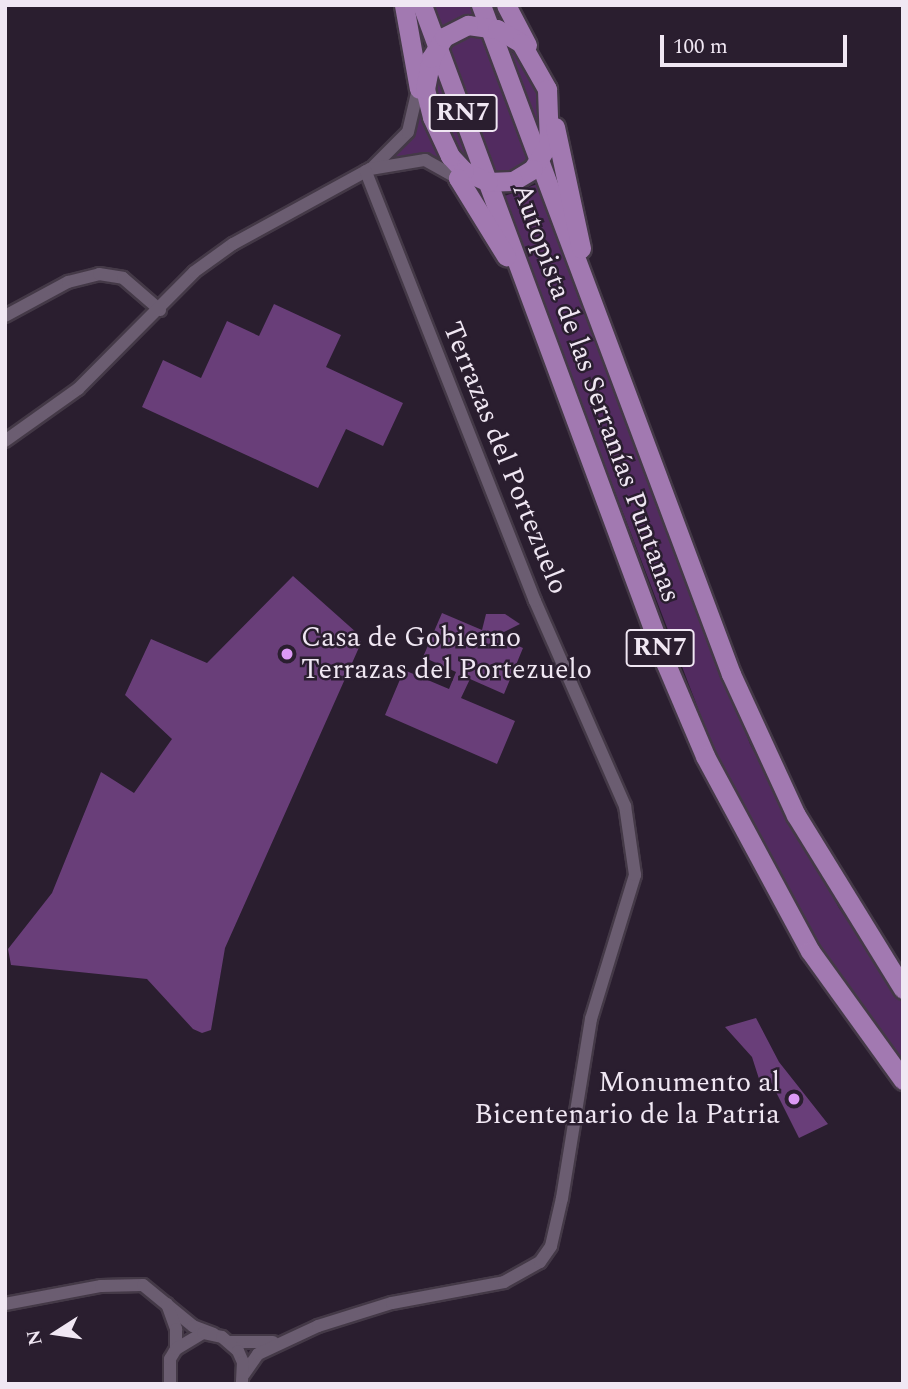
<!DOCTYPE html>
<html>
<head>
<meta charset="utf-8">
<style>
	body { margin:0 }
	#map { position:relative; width:908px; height:1389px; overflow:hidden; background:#2a1e2f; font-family:Spectral,serif }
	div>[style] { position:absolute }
	.green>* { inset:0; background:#522b60 }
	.building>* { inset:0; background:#693e79 }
	.roads { filter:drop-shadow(2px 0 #443947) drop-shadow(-2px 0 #443947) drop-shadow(0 2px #443947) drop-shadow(0 -2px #443947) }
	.minor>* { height:12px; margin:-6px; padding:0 6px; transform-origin:6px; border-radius:6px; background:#6b5d71 }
	.trunk>* { height:19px; margin:-9.5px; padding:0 9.5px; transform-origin:9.5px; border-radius:9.5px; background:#a279b1 }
	.dots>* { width:19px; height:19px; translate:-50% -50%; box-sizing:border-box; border:4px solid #2a1e2f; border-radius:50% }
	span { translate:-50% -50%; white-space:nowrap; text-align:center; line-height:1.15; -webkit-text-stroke:5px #2a1e2f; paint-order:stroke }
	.shield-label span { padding:2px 5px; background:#2a1e2f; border:2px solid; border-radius:5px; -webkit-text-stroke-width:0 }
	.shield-label { font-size:26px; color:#f0e7f3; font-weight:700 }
	.street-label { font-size:28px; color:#f0e7f3 }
	.poi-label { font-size:28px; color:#f0e7f3 }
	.left { translate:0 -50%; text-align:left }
	.right { translate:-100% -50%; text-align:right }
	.frame { position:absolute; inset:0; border:7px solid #f0e7f3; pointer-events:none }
	.north { position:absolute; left:21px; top:1298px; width:70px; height:70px; -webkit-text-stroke:5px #2a1e2f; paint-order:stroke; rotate:258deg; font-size:19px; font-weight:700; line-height:28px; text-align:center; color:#f0e7f3 }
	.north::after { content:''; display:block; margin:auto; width:24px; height:32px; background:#f0e7f3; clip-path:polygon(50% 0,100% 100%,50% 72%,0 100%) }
	.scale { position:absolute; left:660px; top:35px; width:187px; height:32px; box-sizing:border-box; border:4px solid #f0e7f3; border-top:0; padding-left:9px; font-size:21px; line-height:24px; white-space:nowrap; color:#f0e7f3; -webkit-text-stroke:5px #2a1e2f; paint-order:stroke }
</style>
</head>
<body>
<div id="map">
	<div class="green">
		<i style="clip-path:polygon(429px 5px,473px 5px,479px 20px,440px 33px)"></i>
		<i style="clip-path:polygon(484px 32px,531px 160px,516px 174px,493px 175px,445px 46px,454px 37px)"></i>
		<i style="clip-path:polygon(501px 39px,540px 85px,542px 145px)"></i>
		<i style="clip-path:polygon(436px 63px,475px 168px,463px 162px,434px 105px)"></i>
		<i style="clip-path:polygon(420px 100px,455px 170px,418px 155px,397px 159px,394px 152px,415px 126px)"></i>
		<i style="clip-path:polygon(540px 183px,750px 744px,839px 908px,903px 1003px,903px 1064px,833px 974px,714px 750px,502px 197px)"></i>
	</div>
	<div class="building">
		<i style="clip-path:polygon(274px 304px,341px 335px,326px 367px,403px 403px,383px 446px,346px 429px,318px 488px,142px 407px,163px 360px,201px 378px,227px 321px,259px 336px)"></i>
		<i style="clip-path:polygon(293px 576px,357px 633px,361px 643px,225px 948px,211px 1030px,202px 1033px,193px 1029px,147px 979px,11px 965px,8px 949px,52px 893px,101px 772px,134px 793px,172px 739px,125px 695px,151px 639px,207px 663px)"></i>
		<i style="clip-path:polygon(442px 613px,482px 630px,486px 614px,505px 614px,520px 624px,496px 636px,523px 648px,504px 694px,470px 679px,461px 698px,515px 721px,497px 764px,385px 715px,404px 670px,449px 689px,456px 672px,423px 657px)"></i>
		<i style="clip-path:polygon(756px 1018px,779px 1062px,828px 1124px,799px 1138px,769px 1078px,760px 1082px,752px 1057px,725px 1027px)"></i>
	</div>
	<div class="roads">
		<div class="minor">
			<i style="left:373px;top:167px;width:49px;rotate:-45deg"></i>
			<i style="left:408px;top:132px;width:44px;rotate:-76.9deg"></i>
			<i style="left:5px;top:316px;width:72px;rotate:-28.4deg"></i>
			<i style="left:68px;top:282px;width:32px;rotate:-14deg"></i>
			<i style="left:99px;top:274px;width:24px;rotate:9deg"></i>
			<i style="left:123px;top:278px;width:49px;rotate:40.9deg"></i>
			<i style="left:5px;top:441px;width:90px;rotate:-35.5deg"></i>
			<i style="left:78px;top:389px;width:165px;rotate:-45.2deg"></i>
			<i style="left:194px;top:272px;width:48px;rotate:-35.7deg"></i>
			<i style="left:233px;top:244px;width:156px;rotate:-28.7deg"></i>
			<i style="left:370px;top:169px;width:56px;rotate:-9.3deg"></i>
			<i style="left:425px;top:160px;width:38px;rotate:29deg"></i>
			<i style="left:5px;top:1304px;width:98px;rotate:-10.6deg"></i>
			<i style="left:101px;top:1286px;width:42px;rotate:-1.4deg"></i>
			<i style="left:143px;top:1285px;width:65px;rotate:39.4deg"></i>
			<i style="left:193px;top:1326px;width:22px;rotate:21deg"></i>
			<i style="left:167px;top:1304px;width:27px;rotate:70deg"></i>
			<i style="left:176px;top:1329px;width:20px;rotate:90deg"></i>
			<i style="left:230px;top:1342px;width:43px"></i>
			<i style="left:244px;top:1374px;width:24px;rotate:-55deg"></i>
			<i style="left:258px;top:1354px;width:66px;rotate:-25deg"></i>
			<i style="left:318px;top:1326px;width:77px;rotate:-17.3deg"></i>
			<i style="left:392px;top:1303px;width:114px;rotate:-10.6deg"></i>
			<i style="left:504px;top:1282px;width:41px;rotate:-29.1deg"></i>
			<i style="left:540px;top:1262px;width:19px;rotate:-55deg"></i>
			<i style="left:551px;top:1246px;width:49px;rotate:-77.1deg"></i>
			<i style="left:562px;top:1198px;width:181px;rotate:-80.8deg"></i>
			<i style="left:591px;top:1019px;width:151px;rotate:-73deg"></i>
			<i style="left:635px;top:875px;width:70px;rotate:-98.2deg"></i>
			<i style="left:625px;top:806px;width:224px;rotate:-113.7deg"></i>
			<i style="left:535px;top:601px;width:462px;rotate:-111.5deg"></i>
			<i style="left:170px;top:1384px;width:25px;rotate:-90deg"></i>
			<i style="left:170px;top:1359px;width:12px;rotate:-59deg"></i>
			<i style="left:176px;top:1349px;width:31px;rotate:-31deg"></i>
			<i style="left:203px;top:1333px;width:19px;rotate:12deg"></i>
			<i style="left:222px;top:1337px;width:21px;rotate:41deg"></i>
			<i style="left:238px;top:1351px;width:12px;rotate:66deg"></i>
			<i style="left:243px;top:1362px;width:22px;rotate:93deg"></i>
		</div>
		<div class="trunk">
			<i style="left:404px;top:5px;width:85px;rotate:79.9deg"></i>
			<i style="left:422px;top:5px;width:703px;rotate:69.68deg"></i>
			<i style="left:666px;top:664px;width:100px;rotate:67deg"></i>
			<i style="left:705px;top:756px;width:221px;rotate:61.7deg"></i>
			<i style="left:810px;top:951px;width:159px;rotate:54.2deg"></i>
			<i style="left:481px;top:5px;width:714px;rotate:69.51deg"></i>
			<i style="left:731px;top:674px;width:155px;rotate:65.3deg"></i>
			<i style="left:796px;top:815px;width:204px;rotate:58.4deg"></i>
			<i style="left:506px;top:5px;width:45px;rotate:62.3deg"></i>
			<i style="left:468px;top:25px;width:29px;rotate:8deg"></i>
			<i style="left:497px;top:29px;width:28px;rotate:30deg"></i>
			<i style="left:521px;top:43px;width:53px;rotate:60.5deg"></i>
			<i style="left:547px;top:89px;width:54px;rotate:87.9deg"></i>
			<i style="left:549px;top:143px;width:31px;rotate:122deg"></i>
			<i style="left:533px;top:169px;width:23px;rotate:149deg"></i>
			<i style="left:513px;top:181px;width:25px;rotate:178deg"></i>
			<i style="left:488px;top:182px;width:26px;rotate:-155deg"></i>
			<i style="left:464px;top:171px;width:21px;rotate:-133deg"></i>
			<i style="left:450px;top:156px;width:43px;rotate:-114.8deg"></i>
			<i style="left:432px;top:117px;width:29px;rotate:-104deg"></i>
			<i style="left:425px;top:89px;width:32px;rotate:-79deg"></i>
			<i style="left:431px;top:58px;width:25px;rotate:-58deg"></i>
			<i style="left:444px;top:37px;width:27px;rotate:-27deg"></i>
			<i style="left:555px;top:127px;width:124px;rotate:77.9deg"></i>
			<i style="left:464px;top:171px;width:9px;rotate:131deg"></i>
			<i style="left:458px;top:178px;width:92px;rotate:58.4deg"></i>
		</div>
	</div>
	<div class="dots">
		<i style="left:287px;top:654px;background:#dc99f5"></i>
		<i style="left:794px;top:1099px;background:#dc99f5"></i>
	</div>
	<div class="shield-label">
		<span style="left:463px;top:113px">RN7</span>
		<span style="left:660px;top:648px">RN7</span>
	</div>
	<div class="street-label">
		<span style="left:596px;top:393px;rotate:70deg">Autopista de las Serranías Puntanas</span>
		<span style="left:505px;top:458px;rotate:68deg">Terrazas del Portezuelo</span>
	</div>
	<div class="poi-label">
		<span class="left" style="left:301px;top:654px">Casa de Gobierno<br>Terrazas del Portezuelo</span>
		<span class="right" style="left:780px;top:1099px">Monumento al<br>Bicentenario de la Patria</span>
	</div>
	<div class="frame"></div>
	<div class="north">N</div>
	<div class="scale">100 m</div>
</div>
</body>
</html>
